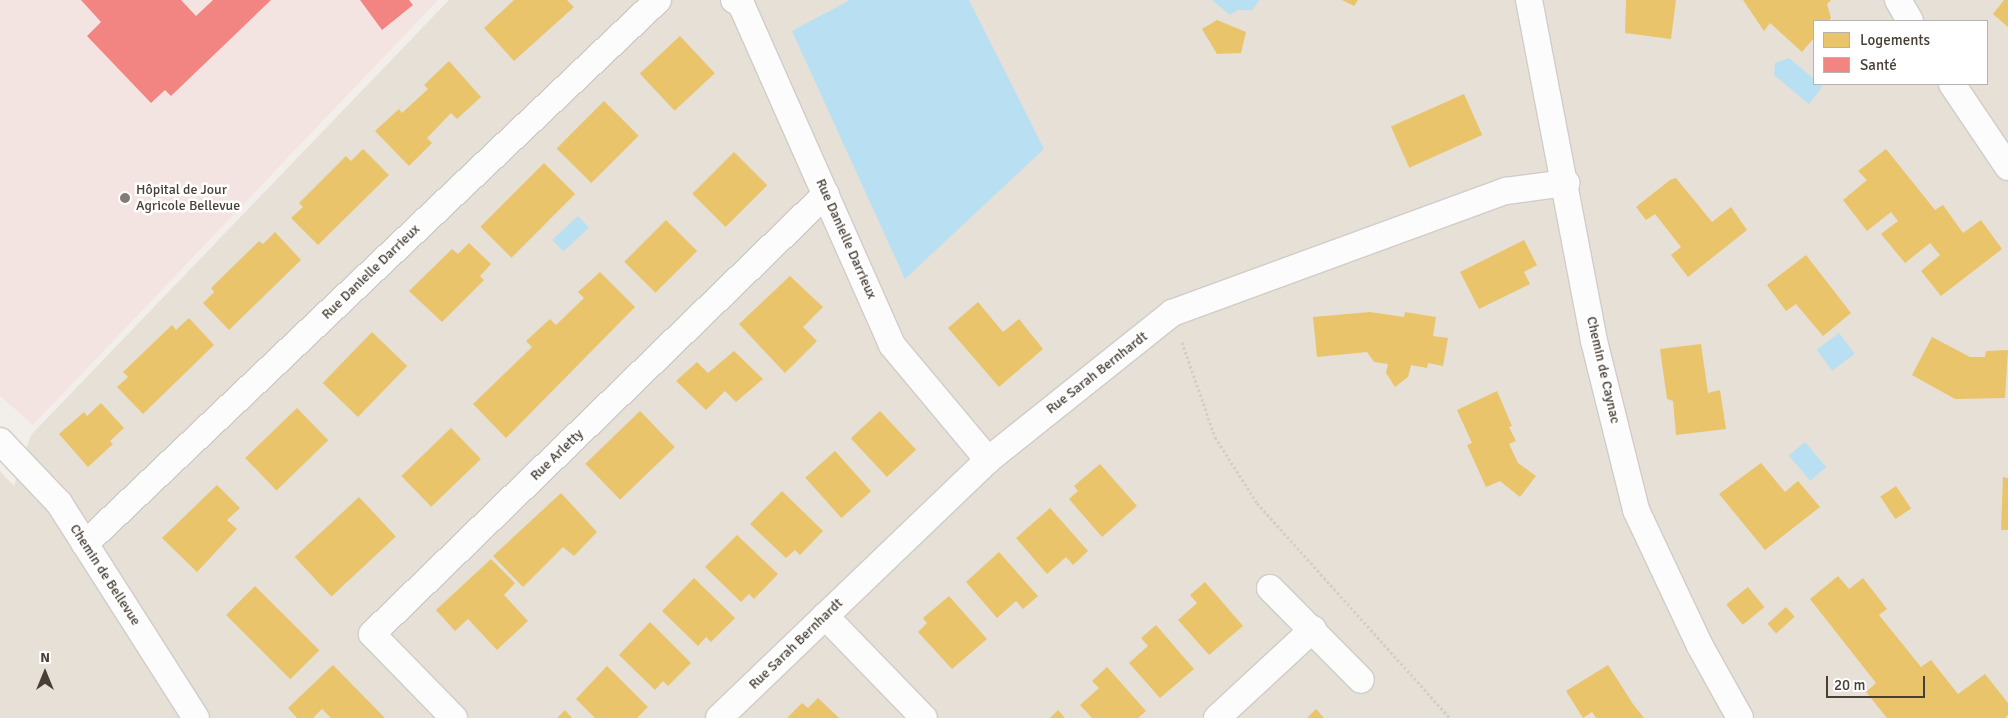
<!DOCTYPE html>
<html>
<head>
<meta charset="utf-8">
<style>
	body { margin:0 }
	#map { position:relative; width:2008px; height:718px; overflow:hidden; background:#f2eeea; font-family:Signika,sans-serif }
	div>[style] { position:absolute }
	.residential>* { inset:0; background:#e6e0d7 }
	.medical>* { inset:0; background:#f4e4e1 }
	.water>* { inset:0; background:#b8dff2; transform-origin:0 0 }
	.homes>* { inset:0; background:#e9c46a; transform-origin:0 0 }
	.health>* { inset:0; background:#f28482 }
	.path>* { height:3px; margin-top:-1.5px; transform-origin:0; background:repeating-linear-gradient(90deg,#d2ceca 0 2.5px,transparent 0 5px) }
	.roads { filter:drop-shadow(1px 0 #d0ccc8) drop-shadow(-1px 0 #d0ccc8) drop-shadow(0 1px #d0ccc8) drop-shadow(0 -1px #d0ccc8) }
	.street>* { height:26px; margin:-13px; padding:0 13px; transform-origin:13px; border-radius:13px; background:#fdfcfc }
	.dots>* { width:14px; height:14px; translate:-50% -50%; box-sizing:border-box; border:2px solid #fff; border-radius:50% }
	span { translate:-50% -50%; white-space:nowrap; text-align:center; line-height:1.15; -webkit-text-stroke:5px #fff; paint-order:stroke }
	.poi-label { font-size:14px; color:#483f35 }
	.left { translate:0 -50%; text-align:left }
	.street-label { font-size:14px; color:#483f35 }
	.legend { position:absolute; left:1813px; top:20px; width:175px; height:65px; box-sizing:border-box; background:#fff; border:1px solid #b6b2ae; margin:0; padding:6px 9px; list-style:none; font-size:15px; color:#483f35 }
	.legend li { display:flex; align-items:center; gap:10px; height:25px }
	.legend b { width:25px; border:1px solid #b6b2ae }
	.north { position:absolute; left:20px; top:648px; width:50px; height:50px; -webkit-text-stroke:4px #fff; paint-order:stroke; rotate:0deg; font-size:14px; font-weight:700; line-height:20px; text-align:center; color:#483f35 }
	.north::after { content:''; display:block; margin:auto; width:18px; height:22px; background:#483f35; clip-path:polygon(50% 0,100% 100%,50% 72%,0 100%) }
	.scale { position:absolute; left:1826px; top:676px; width:99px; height:22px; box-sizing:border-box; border:2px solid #483f35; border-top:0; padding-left:6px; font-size:15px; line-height:18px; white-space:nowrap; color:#483f35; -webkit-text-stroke:4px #fff; paint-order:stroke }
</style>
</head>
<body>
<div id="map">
	<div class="residential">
		<i style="clip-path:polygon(evenodd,449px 0,2008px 0,2008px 718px,0 718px,0 471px,14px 486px,31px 435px,449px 0,1814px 21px,1987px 21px,1987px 84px,1814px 84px,1814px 21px)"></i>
	</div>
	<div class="medical">
		<i style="clip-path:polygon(0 0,438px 0,33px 425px,0 396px)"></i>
	</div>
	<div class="water">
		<i style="clip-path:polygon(850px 0,969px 0,1044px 149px,905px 279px,792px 31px)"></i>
		<i style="clip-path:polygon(1212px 0,1259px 0,1259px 1px,1252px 10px,1238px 10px,1230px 15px)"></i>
		<i style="clip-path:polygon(1789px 58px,1814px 79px,1814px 84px,1823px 86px,1809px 104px,1774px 75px,1775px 63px)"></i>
		<i style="left:578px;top:216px;width:16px;height:35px;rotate:47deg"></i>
		<i style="left:1839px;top:333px;width:26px;height:28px;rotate:53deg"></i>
		<i style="left:1805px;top:442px;width:33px;height:21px;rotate:50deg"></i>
	</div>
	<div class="homes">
		<i style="clip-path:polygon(514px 0,567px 0,574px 7px,514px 61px,484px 28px)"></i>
		<i style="clip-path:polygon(1342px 0,1358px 0,1354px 6px)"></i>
		<i style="clip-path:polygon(1626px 0,1676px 0,1671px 39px,1625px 33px)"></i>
		<i style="clip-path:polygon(1743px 0,1831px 0,1827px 4px,1831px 18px,1829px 21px,1814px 21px,1814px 38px,1802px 52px,1770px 23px,1764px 31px)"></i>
		<i style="clip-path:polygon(2004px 0,2008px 0,2008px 27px,1993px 14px)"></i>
		<i style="clip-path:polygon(1217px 20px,1246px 32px,1241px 53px,1217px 54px,1202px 29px)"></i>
		<i style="left:680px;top:36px;width:51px;height:55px;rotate:47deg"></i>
		<i style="clip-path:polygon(449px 61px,481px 97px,457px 119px,451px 113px,427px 138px,432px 143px,409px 166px,375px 131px,399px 109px,402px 113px,428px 89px,424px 85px)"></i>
		<i style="left:1464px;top:94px;width:45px;height:80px;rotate:66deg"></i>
		<i style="left:604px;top:101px;width:49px;height:67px;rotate:45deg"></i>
		<i style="clip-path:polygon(363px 149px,389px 175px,318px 245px,291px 218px,303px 207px,299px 203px,346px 156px,351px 161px)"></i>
		<i style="clip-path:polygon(1886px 149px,1935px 210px,1943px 205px,1963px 233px,1981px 220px,2002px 249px,1941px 296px,1921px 271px,1940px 255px,1930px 243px,1905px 263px,1881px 234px,1898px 221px,1891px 212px,1867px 231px,1843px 200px,1867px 180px,1858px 171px)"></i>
		<i style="left:734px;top:152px;width:47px;height:59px;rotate:45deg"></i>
		<i style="left:544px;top:163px;width:44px;height:90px;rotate:45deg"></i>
		<i style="clip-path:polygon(1676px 178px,1712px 222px,1731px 207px,1747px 230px,1688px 277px,1671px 255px,1681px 247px,1655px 214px,1646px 220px,1636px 207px,1670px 180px)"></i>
		<i style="left:666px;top:220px;width:44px;height:59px;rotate:45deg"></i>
		<i style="clip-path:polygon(275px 232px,301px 260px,229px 330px,203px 303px,214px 292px,211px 288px,259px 241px,263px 244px)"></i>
		<i style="clip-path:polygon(1524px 240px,1537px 265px,1524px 272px,1530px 284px,1479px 309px,1460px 272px)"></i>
		<i style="clip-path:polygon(469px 243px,491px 264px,480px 276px,484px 280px,442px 322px,409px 291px,452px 249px,458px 254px)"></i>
		<i style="clip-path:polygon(1806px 255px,1851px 313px,1823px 336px,1796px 304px,1786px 311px,1767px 285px)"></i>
		<i style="clip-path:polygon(600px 272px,635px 307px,506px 438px,473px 404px,532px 347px,526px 341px,550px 319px,556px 325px,584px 298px,578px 292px)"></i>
		<i style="clip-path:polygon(790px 276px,823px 307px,803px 327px,817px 341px,785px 373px,739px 324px)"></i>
		<i style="clip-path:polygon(978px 302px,1003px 332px,1019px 319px,1043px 349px,999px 387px,948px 328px)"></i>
		<i style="clip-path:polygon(1370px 312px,1404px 317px,1405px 312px,1436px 317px,1433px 336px,1448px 338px,1443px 366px,1428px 363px,1427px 368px,1411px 365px,1408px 377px,1395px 387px,1386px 373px,1388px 364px,1374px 362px,1367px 352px,1317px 357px,1313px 317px)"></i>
		<i style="clip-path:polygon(189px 318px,214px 345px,143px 414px,117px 387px,128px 377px,123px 372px,172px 325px,176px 330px)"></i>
		<i style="left:372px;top:332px;width:49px;height:71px;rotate:44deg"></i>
		<i style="clip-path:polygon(1932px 337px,1970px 357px,1985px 357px,1986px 351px,2008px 350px,2005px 398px,1955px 399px,1912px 375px)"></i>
		<i style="clip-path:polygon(1701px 344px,1708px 393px,1720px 390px,1726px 429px,1676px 435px,1673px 401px,1667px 399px,1660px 349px)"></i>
		<i style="clip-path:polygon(734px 351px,763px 379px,736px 402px,725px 391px,706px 410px,676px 381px,697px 362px,708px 373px)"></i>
		<i style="clip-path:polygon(1497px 391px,1512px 426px,1509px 427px,1516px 441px,1509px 444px,1518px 463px,1536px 476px,1520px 497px,1500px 481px,1486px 487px,1467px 445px,1472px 443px,1457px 410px)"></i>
		<i style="clip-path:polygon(101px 403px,124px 428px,110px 441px,113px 444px,88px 467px,59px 434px,84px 412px,87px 416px)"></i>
		<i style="left:297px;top:408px;width:45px;height:72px;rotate:46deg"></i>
		<i style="left:640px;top:411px;width:50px;height:76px;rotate:46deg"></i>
		<i style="left:880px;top:411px;width:53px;height:40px;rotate:47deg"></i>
		<i style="left:451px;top:428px;width:43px;height:69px;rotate:46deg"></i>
		<i style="left:835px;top:451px;width:54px;height:40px;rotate:48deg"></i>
		<i style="clip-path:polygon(1761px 463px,1785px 492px,1798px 481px,1820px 507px,1765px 550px,1719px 494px)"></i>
		<i style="clip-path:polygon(1100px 464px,1137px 506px,1102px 537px,1069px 499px,1078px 491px,1074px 486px)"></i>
		<i style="clip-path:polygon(2003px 477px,2008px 478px,2008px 530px,2001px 530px)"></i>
		<i style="clip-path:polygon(217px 485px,240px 508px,227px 520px,237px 529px,197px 572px,162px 538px)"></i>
		<i style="left:1896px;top:486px;width:27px;height:19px;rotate:56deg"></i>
		<i style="clip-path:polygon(782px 491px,823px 531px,800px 555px,795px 550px,786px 558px,750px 524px)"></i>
		<i style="clip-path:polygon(561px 493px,597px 532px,574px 556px,563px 547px,523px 587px,493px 556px)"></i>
		<i style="left:359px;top:497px;width:54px;height:88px;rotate:47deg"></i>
		<i style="clip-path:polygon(1050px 508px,1088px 551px,1073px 565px,1066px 557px,1047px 574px,1016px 538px)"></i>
		<i style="clip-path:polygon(737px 535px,778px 574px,754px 599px,749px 594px,741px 602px,705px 567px)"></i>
		<i style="clip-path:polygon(999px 552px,1038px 596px,1023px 609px,1016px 601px,997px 618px,966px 582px)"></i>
		<i style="clip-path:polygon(491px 559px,515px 583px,504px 595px,528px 621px,497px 650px,468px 619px,455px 631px,436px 610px)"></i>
		<i style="clip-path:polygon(1838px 576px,1849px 589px,1863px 578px,1887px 609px,1879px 615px,1921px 667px,1931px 660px,1958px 694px,1985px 674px,2008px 703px,2008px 715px,2005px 718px,1887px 718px,1866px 692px,1876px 683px,1810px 599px)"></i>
		<i style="clip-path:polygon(694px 578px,735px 618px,711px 642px,706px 637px,698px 646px,662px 611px)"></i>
		<i style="clip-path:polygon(1205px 582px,1243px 626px,1209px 655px,1178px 620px,1197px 603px,1190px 595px)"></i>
		<i style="left:255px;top:586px;width:91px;height:41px;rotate:45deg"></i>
		<i style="left:1748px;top:587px;width:26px;height:28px;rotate:51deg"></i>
		<i style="clip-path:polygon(949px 596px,987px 639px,952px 669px,918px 632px,927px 623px,923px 618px)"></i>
		<i style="left:1786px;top:607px;width:13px;height:25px;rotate:48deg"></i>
		<i style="clip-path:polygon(650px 622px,691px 663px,668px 686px,663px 681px,655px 690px,619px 655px)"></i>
		<i style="clip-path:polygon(1156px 625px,1194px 669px,1160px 698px,1129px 663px,1148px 646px,1141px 638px)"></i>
		<i style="clip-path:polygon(333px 665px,385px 718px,331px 718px,322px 709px,313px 718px,297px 718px,288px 708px)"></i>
		<i style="clip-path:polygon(1608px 665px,1633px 704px,1644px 718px,1596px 718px,1592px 712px,1583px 718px,1566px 691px)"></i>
		<i style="clip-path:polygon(607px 666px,648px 707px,637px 718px,595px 718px,576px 699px)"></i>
		<i style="clip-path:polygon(1107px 667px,1146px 711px,1138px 718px,1092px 718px,1080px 705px,1099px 688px,1092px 681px)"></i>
		<i style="clip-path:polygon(818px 698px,839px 718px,787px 718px,802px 703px,808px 708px)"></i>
		<i style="clip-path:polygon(1316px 709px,1324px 718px,1307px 718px)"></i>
		<i style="clip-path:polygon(565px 710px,572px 718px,557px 718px)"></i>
		<i style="clip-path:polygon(1058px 710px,1065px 718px,1050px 718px)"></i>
	</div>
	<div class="health">
		<i style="clip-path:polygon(81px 0,181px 0,196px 16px,213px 0,271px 0,171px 96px,165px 90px,151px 103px,87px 36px,101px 22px)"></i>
		<i style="clip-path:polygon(360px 0,409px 0,413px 5px,382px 30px)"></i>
	</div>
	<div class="path">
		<i style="left:1182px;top:342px;width:101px;rotate:70.8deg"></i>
		<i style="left:1215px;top:437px;width:78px;rotate:57.5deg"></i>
		<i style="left:1257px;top:503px;width:289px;rotate:48.1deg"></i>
	</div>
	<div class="roads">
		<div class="street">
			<i style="left:734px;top:0;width:8px;rotate:30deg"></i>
			<i style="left:741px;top:4px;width:373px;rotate:66.1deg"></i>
			<i style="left:892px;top:345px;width:150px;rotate:50.1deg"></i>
			<i style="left:1529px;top:0;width:347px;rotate:79.2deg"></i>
			<i style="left:1594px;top:341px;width:174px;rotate:76deg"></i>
			<i style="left:1636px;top:510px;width:150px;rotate:64.8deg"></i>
			<i style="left:1700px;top:646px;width:82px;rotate:60.9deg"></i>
			<i style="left:1898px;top:0;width:24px;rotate:60deg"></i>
			<i style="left:1952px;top:84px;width:100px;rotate:56deg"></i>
			<i style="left:0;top:441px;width:86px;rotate:46.4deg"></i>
			<i style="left:59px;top:503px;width:255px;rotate:57.5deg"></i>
			<i style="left:85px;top:544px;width:790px;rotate:-43.51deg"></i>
			<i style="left:1270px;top:588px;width:129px;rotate:45.3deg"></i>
			<i style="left:825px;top:616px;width:142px;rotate:45.9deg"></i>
			<i style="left:454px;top:718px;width:117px;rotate:-134.3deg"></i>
			<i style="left:372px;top:634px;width:632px;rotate:-44.1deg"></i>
			<i style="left:719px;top:718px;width:373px;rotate:-43.8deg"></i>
			<i style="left:988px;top:460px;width:236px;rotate:-38.6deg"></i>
			<i style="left:1172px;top:313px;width:356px;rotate:-20.1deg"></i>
			<i style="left:1506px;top:191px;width:61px;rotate:-7.6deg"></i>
			<i style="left:1217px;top:718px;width:131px;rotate:-42.8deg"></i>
		</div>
	</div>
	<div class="dots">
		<i style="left:125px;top:198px;background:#847c74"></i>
	</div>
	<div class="poi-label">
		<span class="left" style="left:136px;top:198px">Hôpital de Jour<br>Agricole Bellevue</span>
	</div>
	<div class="street-label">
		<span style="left:846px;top:239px;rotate:66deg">Rue Danielle Darrieux</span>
		<span style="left:371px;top:272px;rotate:-44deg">Rue Danielle Darrieux</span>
		<span style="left:1603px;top:370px;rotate:77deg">Chemin de Caynac</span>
		<span style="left:1097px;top:373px;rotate:-38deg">Rue Sarah Bernhardt</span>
		<span style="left:557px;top:455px;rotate:-44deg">Rue Arletty</span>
		<span style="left:105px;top:575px;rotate:57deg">Chemin de Bellevue</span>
		<span style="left:796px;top:644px;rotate:-44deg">Rue Sarah Bernhardt</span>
	</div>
	<ul class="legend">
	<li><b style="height:14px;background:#e9c46a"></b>Logements</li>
	<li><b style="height:14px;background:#f28482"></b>Santé</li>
	</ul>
	<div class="north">N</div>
	<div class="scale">20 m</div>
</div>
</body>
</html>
